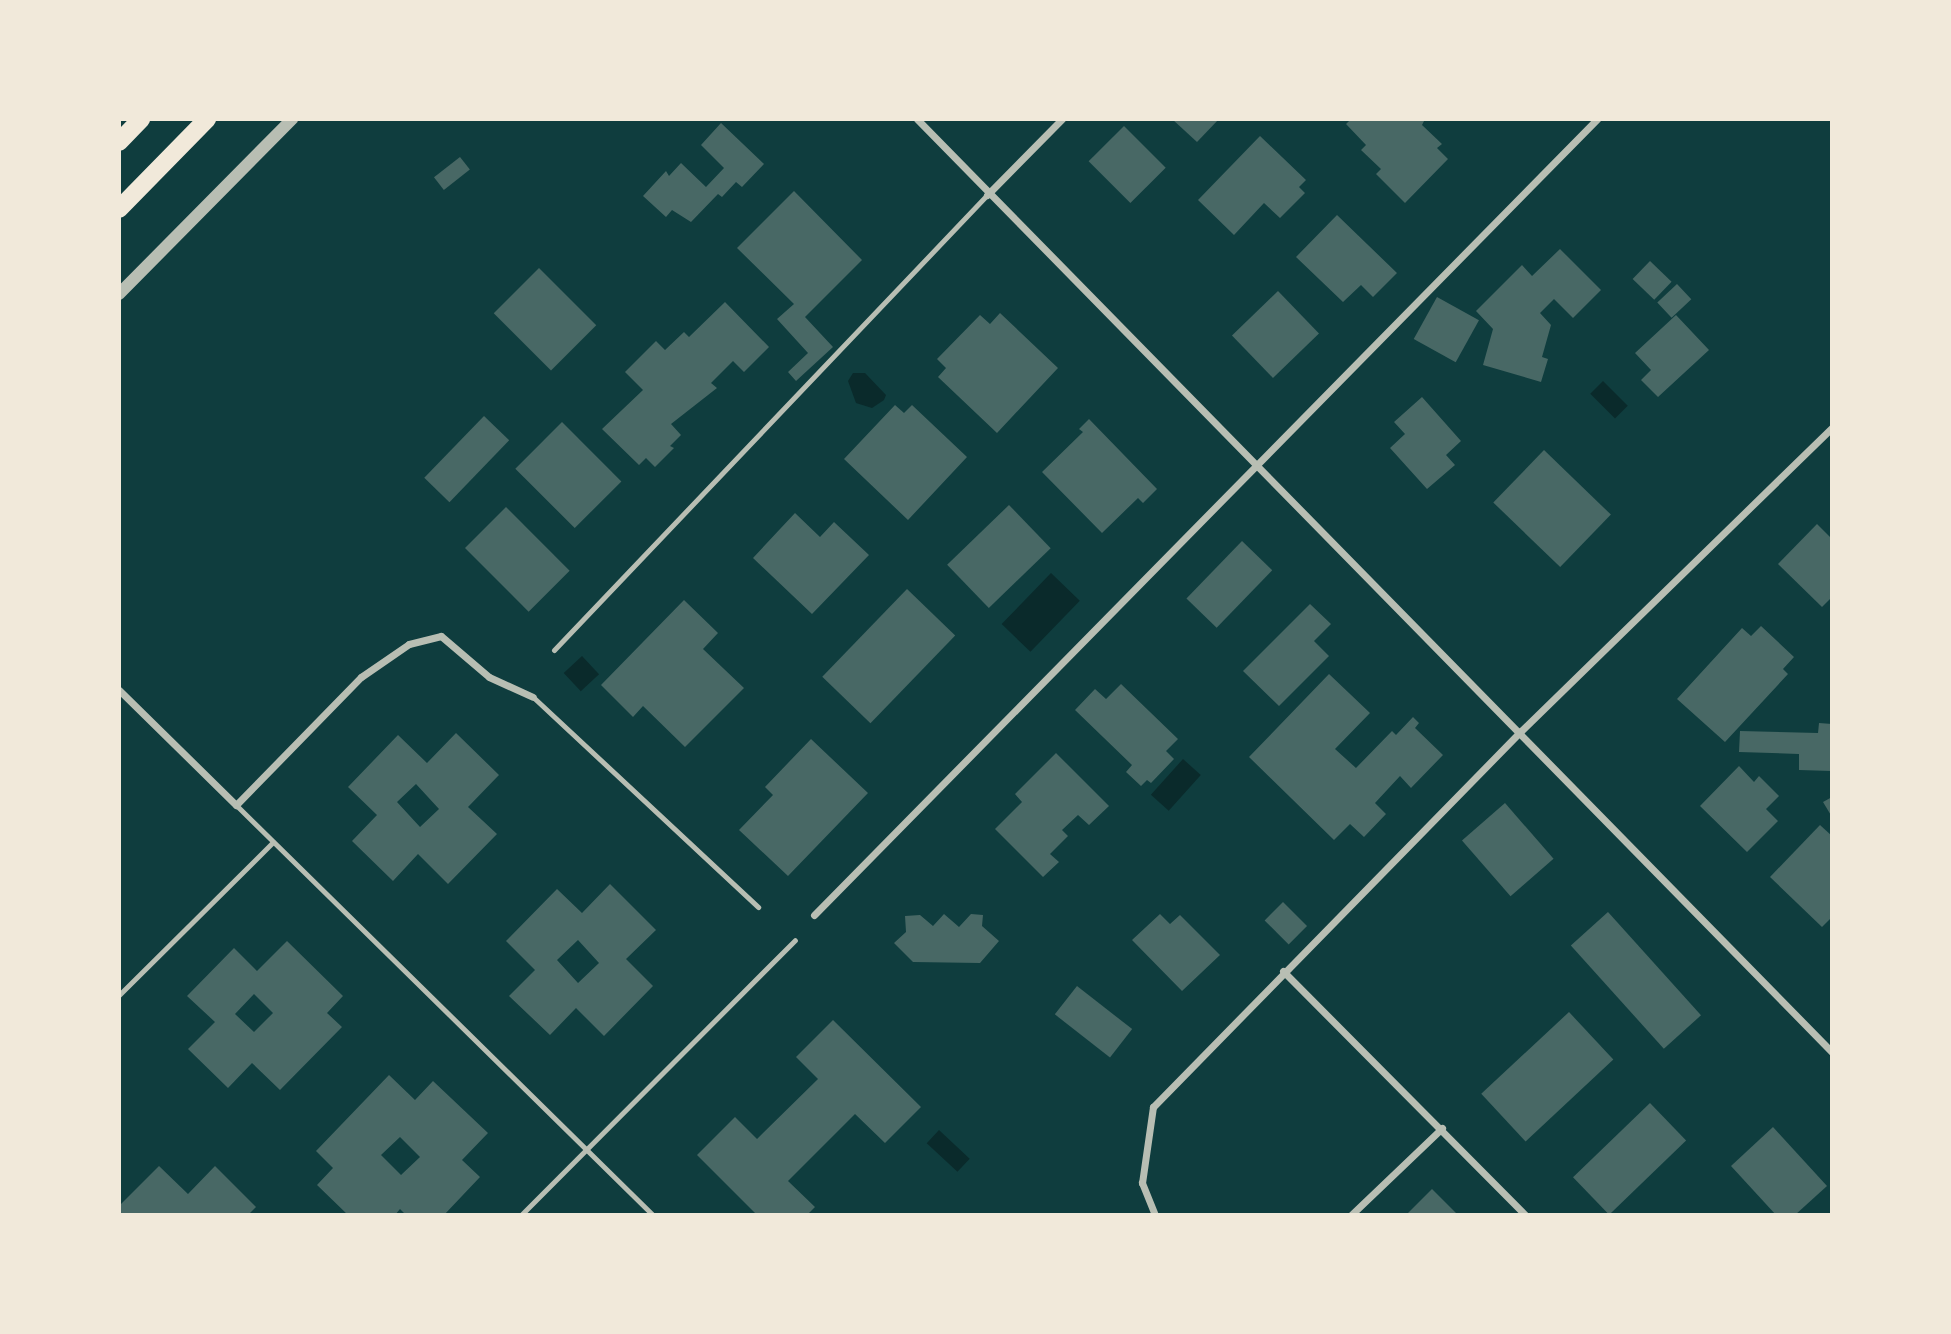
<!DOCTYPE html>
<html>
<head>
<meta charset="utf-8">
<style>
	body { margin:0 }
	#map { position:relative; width:1951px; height:1334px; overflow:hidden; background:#0f3d3e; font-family:Poppins,sans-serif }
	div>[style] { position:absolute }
	.water>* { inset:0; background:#0a2a2b; transform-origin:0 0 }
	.building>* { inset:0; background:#486865; transform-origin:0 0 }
	.service>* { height:5px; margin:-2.5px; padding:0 2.5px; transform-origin:2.5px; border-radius:2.5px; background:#b8beb3 }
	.minor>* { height:7px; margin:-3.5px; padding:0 3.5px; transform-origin:3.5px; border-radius:3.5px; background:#b8beb3 }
	.tertiary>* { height:12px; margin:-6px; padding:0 6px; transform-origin:6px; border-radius:6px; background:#b8beb3 }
	.primary>* { height:18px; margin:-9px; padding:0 9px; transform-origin:9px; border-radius:9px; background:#f1e9da }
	span { translate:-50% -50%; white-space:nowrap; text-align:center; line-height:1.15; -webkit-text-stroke:6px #f1e9da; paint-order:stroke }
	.frame { position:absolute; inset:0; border:121px solid #f1e9da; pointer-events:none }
</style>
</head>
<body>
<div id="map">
	<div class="water">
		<i style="clip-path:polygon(853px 373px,865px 373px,886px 395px,884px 400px,872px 408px,856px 403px,848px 381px)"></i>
		<i style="left:1603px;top:381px;width:35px;height:18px;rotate:45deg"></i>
		<i style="left:1051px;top:573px;width:40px;height:71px;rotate:44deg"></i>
		<i style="left:582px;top:656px;width:25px;height:25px;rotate:47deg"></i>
		<i style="left:1183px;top:759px;width:24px;height:48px;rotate:42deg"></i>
		<i style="left:939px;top:1130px;width:42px;height:18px;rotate:43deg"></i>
	</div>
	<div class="building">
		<i style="clip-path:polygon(1172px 119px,1219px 119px,1197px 142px)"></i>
		<i style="clip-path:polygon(1351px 119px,1425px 119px,1422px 125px,1442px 144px,1437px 148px,1448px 159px,1405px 203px,1376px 174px,1381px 169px,1361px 150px,1366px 145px,1346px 124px)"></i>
		<i style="clip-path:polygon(721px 123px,764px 164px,742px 187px,736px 182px,722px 197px,718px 194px,691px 222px,672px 210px,666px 217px,643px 196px,666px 171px,669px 176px,681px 163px,706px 187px,724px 168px,701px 145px)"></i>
		<i style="left:1124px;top:126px;width:59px;height:50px;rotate:45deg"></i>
		<i style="clip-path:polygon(1260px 136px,1306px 180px,1299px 187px,1305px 193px,1280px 218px,1264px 203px,1234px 235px,1198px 200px)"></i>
		<i style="left:460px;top:157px;width:16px;height:33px;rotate:52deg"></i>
		<i style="clip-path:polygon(794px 191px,862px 260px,805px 317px,833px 347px,796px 381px,788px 372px,808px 353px,777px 319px,794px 304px,737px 248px)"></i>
		<i style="clip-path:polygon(1337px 215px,1397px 273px,1373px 297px,1361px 285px,1343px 302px,1296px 257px)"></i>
		<i style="clip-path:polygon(1560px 249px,1601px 290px,1573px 318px,1554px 299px,1540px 313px,1551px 325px,1542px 357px,1548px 359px,1541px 382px,1483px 365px,1493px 329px,1476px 311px,1522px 265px,1532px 276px)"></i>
		<i style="left:1650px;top:261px;width:30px;height:25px;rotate:44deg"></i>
		<i style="left:539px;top:268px;width:81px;height:64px;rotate:45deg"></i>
		<i style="left:1677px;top:284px;width:21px;height:27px;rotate:47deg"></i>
		<i style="left:1278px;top:291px;width:59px;height:64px;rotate:46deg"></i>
		<i style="left:1437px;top:297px;width:48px;height:48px;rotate:29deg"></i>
		<i style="clip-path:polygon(725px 302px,769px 347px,744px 372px,733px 361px,711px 383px,717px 388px,671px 424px,681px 435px,670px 446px,674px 448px,655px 467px,646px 458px,639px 465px,602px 429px,643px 390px,625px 372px,656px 341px,665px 350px,684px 332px,689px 337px)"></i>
		<i style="clip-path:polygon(1000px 313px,1058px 368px,997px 433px,938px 377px,946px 368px,937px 359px,980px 315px,990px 324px)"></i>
		<i style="clip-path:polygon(1676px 315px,1709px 350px,1658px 397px,1641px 380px,1651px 370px,1635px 353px)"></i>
		<i style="clip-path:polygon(1422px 397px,1461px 441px,1446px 455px,1455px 465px,1427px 489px,1390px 448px,1405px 434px,1394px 422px)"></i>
		<i style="clip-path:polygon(895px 405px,904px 413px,912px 405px,967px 457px,908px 520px,844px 459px)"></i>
		<i style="left:484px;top:416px;width:35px;height:86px;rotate:44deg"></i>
		<i style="clip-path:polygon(1089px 419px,1157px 489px,1143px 503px,1138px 498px,1102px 533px,1042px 472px,1083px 432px,1079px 429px)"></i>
		<i style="left:562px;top:422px;width:84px;height:66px;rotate:45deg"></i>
		<i style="left:1544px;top:450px;width:93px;height:73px;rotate:44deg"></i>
		<i style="left:1009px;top:505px;width:60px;height:86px;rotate:46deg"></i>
		<i style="left:506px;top:507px;width:90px;height:58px;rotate:45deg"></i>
		<i style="clip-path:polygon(795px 513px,820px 537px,834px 522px,869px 555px,812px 614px,753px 558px)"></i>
		<i style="clip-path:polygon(1817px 524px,1832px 539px,1832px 597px,1822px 607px,1778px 564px)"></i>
		<i style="left:1242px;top:541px;width:42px;height:80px;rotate:44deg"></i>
		<i style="left:907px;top:589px;width:67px;height:122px;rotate:44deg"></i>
		<i style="clip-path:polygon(684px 600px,718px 633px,703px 649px,744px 688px,685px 747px,643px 706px,633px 717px,601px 685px)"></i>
		<i style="clip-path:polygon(1310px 604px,1331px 624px,1314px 641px,1329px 656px,1279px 706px,1243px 671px)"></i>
		<i style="clip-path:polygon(1761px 626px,1794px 657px,1783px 669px,1788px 674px,1725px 742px,1677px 699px,1742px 628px,1751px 636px)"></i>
		<i style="clip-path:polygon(1329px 674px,1370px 713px,1335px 749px,1356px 768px,1392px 731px,1396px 735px,1413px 717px,1419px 723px,1415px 728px,1443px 755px,1411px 788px,1400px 776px,1375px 803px,1386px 814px,1364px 837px,1350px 824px,1334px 840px,1249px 757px)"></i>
		<i style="clip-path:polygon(1121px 684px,1178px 739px,1166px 751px,1174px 759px,1151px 783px,1147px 780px,1141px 786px,1126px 772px,1132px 765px,1075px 710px,1095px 689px,1106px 699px)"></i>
		<i style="clip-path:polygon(1819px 723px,1832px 724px,1832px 771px,1799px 770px,1799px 754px,1739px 752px,1740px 731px,1818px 733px)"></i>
		<i style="clip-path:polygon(evenodd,456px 733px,499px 775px,468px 807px,497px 834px,448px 884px,418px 854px,393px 881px,352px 841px,377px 815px,348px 787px,398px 735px,427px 763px,456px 733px,416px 784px,439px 809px,420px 827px,397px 802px,416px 784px)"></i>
		<i style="clip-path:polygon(811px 739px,868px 793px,788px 876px,739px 830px,773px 795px,765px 787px)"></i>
		<i style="clip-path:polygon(1056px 753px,1109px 806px,1089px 825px,1078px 815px,1062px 830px,1068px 836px,1050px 854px,1059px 862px,1043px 877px,995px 829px,1022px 802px,1015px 794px)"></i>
		<i style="clip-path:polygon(1739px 766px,1754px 782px,1759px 776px,1779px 796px,1766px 809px,1778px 821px,1747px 852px,1700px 806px)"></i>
		<i style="clip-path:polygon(1832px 797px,1832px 817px,1823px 802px)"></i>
		<i style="left:1505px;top:803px;width:74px;height:57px;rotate:49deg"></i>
		<i style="clip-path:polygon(1820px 825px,1832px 836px,1832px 917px,1822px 927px,1770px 877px)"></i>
		<i style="clip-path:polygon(evenodd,610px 884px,656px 930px,626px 959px,653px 986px,604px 1036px,576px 1008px,550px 1035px,509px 996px,535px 970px,506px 941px,557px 889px,582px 913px,610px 884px,578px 940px,599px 963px,578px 983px,557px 960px,578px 940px)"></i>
		<i style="left:1283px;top:902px;width:34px;height:26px;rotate:45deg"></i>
		<i style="left:1608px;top:912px;width:139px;height:50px;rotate:48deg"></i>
		<i style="clip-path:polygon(944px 914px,959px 927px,971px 914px,983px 915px,982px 926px,999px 941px,980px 963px,913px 962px,894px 943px,906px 932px,905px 916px,920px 915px,933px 926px)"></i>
		<i style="clip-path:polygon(1160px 914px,1170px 924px,1180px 915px,1220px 955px,1182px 991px,1132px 940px)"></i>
		<i style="clip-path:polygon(evenodd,287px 941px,343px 996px,327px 1013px,342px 1027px,280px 1090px,252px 1063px,228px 1088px,188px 1049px,215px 1022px,187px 996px,234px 948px,257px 971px,287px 941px,254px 994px,273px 1013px,254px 1032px,235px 1014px,254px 994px)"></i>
		<i style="left:1077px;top:986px;width:70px;height:36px;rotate:38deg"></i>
		<i style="left:1569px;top:1012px;width:65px;height:120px;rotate:47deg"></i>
		<i style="clip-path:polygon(833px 1020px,921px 1107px,885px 1143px,855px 1114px,788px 1181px,815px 1207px,807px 1215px,757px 1215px,697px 1155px,735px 1117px,757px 1139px,818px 1079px,796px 1057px)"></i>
		<i style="clip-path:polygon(evenodd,389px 1075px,415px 1100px,433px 1081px,488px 1133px,462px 1160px,480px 1177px,444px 1215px,406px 1215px,400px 1209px,395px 1215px,348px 1215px,317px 1185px,333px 1168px,316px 1151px,389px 1075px,400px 1137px,420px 1157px,401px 1175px,381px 1155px,400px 1137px)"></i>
		<i style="left:1650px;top:1103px;width:52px;height:107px;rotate:46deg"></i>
		<i style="clip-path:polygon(1773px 1127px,1827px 1186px,1795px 1215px,1776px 1215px,1731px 1166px)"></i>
		<i style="clip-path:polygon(159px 1166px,188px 1194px,215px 1166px,256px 1207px,248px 1215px,119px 1215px,119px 1206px)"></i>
		<i style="clip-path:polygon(1432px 1189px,1458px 1215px,1406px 1215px)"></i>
	</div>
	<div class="service">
		<i style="left:554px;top:650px;width:628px;rotate:-46.42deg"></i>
		<i style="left:533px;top:697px;width:308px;rotate:43deg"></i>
		<i style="left:236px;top:805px;width:585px;rotate:44.52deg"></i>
		<i style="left:119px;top:995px;width:217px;rotate:-44.8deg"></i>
		<i style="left:521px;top:1215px;width:388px;rotate:-45.1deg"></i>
	</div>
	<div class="minor">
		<i style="left:917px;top:119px;width:1307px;rotate:45.56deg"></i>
		<i style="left:987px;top:195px;width:107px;rotate:-45.4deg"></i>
		<i style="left:119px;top:690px;width:164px;rotate:44.5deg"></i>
		<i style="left:236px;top:805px;width:179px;rotate:-45.7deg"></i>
		<i style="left:361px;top:677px;width:58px;rotate:-34.5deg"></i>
		<i style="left:409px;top:644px;width:33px;rotate:-14deg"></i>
		<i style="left:441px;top:636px;width:63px;rotate:40.5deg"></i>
		<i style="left:489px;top:677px;width:48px;rotate:24.4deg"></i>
		<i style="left:814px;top:915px;width:1117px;rotate:-45.47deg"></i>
		<i style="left:1283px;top:971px;width:344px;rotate:45.2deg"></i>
		<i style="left:1155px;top:1215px;width:35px;rotate:-112deg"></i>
		<i style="left:1142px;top:1183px;width:77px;rotate:-81.8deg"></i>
		<i style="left:1153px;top:1107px;width:526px;rotate:-45.62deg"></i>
		<i style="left:1521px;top:731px;width:435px;rotate:-44.3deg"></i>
		<i style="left:1351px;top:1215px;width:126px;rotate:-43.7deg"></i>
	</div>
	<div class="tertiary">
		<i style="left:119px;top:294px;width:246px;rotate:-45.3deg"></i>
	</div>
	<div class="primary">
		<i style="left:119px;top:142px;width:32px;rotate:-46deg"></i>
		<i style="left:119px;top:209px;width:126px;rotate:-45.6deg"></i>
	</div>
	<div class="frame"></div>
</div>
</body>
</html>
